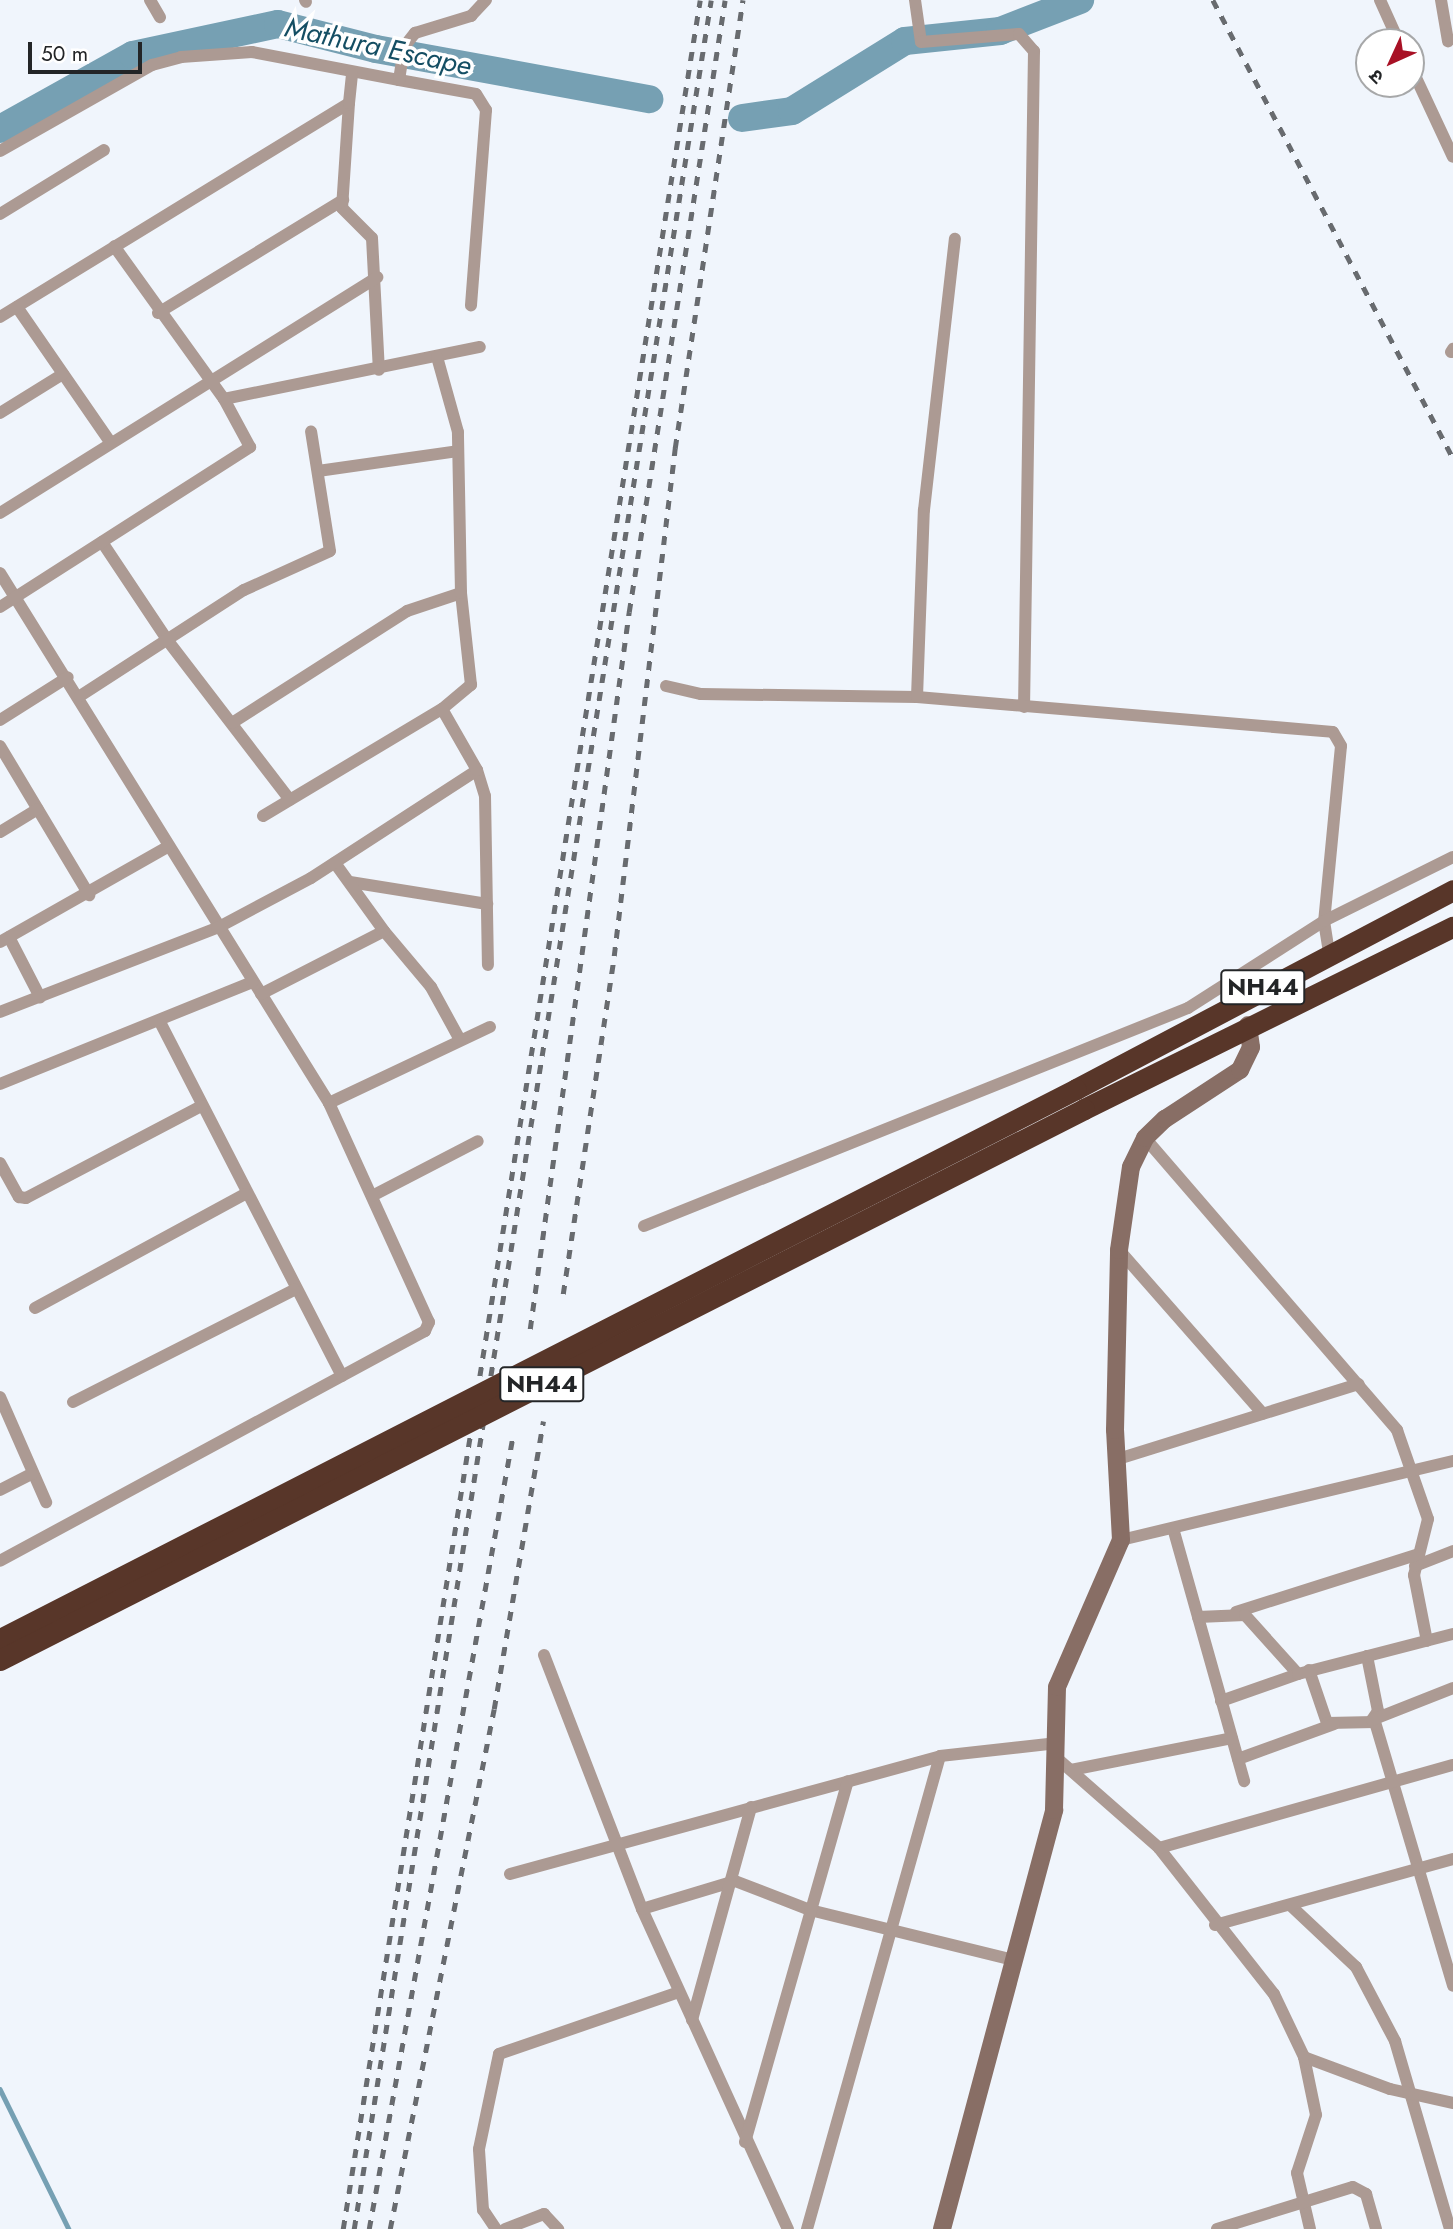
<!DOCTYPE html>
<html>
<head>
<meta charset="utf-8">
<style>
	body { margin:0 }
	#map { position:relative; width:1453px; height:2229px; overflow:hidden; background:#f0f5fc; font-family:Jost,"Noto Sans Devanagari",sans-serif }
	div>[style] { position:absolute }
	.stream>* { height:4.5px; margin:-2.25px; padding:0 2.25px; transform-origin:2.25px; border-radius:2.25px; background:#76a0b3 }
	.river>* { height:28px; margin:-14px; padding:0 14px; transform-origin:14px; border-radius:14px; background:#76a0b3 }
	.street>* { height:12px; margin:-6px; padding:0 6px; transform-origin:6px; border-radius:6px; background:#ac9a93 }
	.secondary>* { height:18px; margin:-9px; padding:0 9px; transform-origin:9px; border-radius:9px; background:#886e65 }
	.highway>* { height:21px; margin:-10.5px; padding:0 10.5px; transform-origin:10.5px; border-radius:10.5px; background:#583629 }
	.rail>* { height:4.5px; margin-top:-2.25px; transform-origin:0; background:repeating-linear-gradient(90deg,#686b6f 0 9px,transparent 0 18px) }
	.highway-bridge>* { height:21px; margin:-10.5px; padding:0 10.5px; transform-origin:10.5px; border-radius:10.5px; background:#583629 }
	span { translate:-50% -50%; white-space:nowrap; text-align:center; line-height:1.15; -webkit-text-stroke:7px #fff; paint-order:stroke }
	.shield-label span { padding:2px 5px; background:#fff; border:2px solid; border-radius:5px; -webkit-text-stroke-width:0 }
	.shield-label { font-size:24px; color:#232527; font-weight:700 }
	.water-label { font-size:28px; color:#144e63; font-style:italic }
	.north { position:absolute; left:1355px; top:28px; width:70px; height:70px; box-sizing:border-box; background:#fff; border:2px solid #a7a8a9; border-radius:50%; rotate:225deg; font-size:19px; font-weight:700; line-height:28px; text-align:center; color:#232527 }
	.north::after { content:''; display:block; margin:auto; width:24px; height:32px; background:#a81125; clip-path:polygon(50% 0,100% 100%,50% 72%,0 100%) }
	.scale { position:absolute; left:28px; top:42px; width:114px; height:32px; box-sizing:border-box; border:4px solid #232527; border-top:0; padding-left:9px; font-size:21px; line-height:24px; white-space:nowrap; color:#232527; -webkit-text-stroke:5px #fff; paint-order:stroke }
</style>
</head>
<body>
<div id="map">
	<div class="stream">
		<i style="left:0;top:2089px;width:156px;rotate:63.8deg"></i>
	</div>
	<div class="river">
		<i style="left:742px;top:118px;width:50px;rotate:-8deg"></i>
		<i style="left:792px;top:111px;width:133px;rotate:-31.8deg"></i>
		<i style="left:905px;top:41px;width:96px;rotate:-6deg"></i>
		<i style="left:1000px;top:31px;width:86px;rotate:-21.2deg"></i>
		<i style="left:0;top:129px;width:152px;rotate:-29.1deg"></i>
		<i style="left:133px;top:55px;width:148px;rotate:-12.1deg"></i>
		<i style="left:278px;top:24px;width:101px;rotate:14.3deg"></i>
		<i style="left:376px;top:49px;width:278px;rotate:10.4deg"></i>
	</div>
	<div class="street">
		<i style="left:150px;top:0;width:20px;rotate:60deg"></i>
		<i style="left:305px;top:0;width:2px;rotate:63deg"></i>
		<i style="left:915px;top:0;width:42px;rotate:81.9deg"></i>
		<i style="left:921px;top:42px;width:98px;rotate:-4.7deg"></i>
		<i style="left:1019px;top:34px;width:23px;rotate:49deg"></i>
		<i style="left:1034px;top:51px;width:656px;rotate:90.87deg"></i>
		<i style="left:1380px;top:0;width:46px;rotate:65.7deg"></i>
		<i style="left:1441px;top:0;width:42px;rotate:80.3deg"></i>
		<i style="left:1411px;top:67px;width:99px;rotate:65deg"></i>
		<i style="left:399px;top:80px;width:78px;rotate:10.3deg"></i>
		<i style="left:476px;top:94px;width:19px;rotate:58deg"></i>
		<i style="left:486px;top:110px;width:196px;rotate:94.4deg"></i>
		<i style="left:349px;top:103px;width:105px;rotate:93.8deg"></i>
		<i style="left:342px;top:208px;width:42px;rotate:45deg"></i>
		<i style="left:372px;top:238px;width:132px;rotate:87deg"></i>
		<i style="left:0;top:151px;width:175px;rotate:-29.5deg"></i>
		<i style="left:152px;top:65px;width:30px;rotate:-15deg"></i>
		<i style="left:181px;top:57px;width:71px;rotate:-4deg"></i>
		<i style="left:252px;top:52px;width:150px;rotate:10.8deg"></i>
		<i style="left:399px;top:80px;width:33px;rotate:-81deg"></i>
		<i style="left:404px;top:47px;width:18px;rotate:-52deg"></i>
		<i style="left:415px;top:33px;width:59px;rotate:-16.9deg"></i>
		<i style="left:471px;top:16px;width:22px;rotate:-47deg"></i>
		<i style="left:0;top:214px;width:122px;rotate:-31.6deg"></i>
		<i style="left:17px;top:307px;width:164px;rotate:55.4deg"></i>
		<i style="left:158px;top:313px;width:217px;rotate:-31.4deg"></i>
		<i style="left:0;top:317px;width:409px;rotate:-31.5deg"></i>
		<i style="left:349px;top:103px;width:29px;rotate:-84deg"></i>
		<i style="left:1451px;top:352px;width:4px;rotate:-56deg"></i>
		<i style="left:224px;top:399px;width:261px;rotate:-11.5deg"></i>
		<i style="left:0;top:413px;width:74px;rotate:-31.8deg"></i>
		<i style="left:318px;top:471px;width:141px;rotate:-8.1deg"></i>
		<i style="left:0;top:513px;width:445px;rotate:-32deg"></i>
		<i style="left:102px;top:542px;width:119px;rotate:56.3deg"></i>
		<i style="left:168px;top:641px;width:200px;rotate:52.5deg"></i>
		<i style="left:0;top:573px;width:624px;rotate:58.17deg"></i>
		<i style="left:329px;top:1103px;width:241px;rotate:65.5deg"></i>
		<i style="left:429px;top:1322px;width:10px;rotate:114deg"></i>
		<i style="left:425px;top:1331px;width:483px;rotate:151.6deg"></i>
		<i style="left:0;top:607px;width:297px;rotate:-32.6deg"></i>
		<i style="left:250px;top:447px;width:55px;rotate:-118.4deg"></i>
		<i style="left:224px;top:399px;width:188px;rotate:-125.7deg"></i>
		<i style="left:666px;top:686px;width:36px;rotate:13deg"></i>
		<i style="left:701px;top:694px;width:216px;rotate:0.8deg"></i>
		<i style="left:917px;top:697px;width:417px;rotate:4.8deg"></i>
		<i style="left:1333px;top:732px;width:16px;rotate:60deg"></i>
		<i style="left:1341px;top:746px;width:176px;rotate:95.5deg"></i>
		<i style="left:1324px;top:921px;width:31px;rotate:81deg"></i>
		<i style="left:80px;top:696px;width:195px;rotate:-32.9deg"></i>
		<i style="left:244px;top:590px;width:94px;rotate:-24.4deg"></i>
		<i style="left:330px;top:551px;width:121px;rotate:-99deg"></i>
		<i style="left:917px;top:697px;width:187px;rotate:-87.9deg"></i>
		<i style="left:924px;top:510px;width:273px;rotate:-83.5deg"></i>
		<i style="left:0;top:720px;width:80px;rotate:-32.3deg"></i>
		<i style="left:232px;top:723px;width:208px;rotate:-32.6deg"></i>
		<i style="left:407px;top:611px;width:57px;rotate:-18.4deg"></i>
		<i style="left:0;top:746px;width:174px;rotate:59.1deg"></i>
		<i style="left:477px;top:770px;width:27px;rotate:73deg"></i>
		<i style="left:485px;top:796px;width:169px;rotate:89deg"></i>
		<i style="left:263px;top:816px;width:209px;rotate:-30.9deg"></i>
		<i style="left:442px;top:709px;width:38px;rotate:-40deg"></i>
		<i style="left:471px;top:685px;width:93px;rotate:-96.2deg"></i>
		<i style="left:461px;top:593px;width:161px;rotate:-91.1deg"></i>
		<i style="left:458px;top:432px;width:78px;rotate:-105.6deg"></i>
		<i style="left:0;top:832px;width:44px;rotate:-31.2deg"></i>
		<i style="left:350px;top:882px;width:139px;rotate:9.1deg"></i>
		<i style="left:384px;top:931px;width:73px;rotate:50deg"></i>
		<i style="left:431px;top:987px;width:60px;rotate:61.3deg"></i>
		<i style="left:9px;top:937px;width:68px;rotate:62.7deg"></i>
		<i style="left:0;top:942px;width:194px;rotate:-29.6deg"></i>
		<i style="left:261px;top:994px;width:138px;rotate:-27.1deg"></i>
		<i style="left:384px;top:931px;width:84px;rotate:-125.8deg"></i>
		<i style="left:0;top:1012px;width:233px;rotate:-21.2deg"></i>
		<i style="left:217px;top:928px;width:106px;rotate:-28deg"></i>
		<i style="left:311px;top:878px;width:198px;rotate:-33deg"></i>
		<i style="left:477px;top:770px;width:70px;rotate:-119.8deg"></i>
		<i style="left:160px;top:1022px;width:398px;rotate:62.8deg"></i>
		<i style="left:0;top:1084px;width:272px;rotate:-22deg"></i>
		<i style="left:329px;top:1103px;width:178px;rotate:-25.3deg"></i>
		<i style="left:1145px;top:1138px;width:386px;rotate:49.2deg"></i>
		<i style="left:1397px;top:1430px;width:94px;rotate:70.8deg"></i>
		<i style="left:1428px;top:1519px;width:58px;rotate:104deg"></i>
		<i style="left:1414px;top:1575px;width:67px;rotate:78.9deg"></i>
		<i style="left:0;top:1163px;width:39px;rotate:61deg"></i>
		<i style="left:19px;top:1197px;width:7px;rotate:8deg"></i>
		<i style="left:26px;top:1198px;width:198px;rotate:-27.7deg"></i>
		<i style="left:372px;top:1196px;width:119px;rotate:-27.4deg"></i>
		<i style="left:644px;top:1226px;width:586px;rotate:-21.84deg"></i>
		<i style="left:1188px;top:1008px;width:161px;rotate:-32.6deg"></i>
		<i style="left:1324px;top:921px;width:144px;rotate:-26.4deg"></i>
		<i style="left:1119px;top:1250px;width:218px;rotate:48.7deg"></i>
		<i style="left:35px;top:1308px;width:239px;rotate:-28.5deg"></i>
		<i style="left:0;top:1397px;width:115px;rotate:66.3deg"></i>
		<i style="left:73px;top:1402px;width:248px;rotate:-26.9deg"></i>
		<i style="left:1118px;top:1459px;width:252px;rotate:-17.3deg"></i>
		<i style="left:0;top:1490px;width:36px;rotate:-27deg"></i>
		<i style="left:1173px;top:1528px;width:263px;rotate:74.3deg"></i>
		<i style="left:1121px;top:1540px;width:341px;rotate:-13.4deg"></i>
		<i style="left:1415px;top:1566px;width:41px;rotate:-21.5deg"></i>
		<i style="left:1236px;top:1612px;width:192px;rotate:-17.6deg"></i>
		<i style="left:1198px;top:1617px;width:47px;rotate:-2.4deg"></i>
		<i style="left:1245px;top:1615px;width:79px;rotate:48.1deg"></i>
		<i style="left:544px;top:1655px;width:272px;rotate:68.9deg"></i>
		<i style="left:642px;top:1909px;width:352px;rotate:65.5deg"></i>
		<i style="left:1367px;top:1656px;width:56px;rotate:78.7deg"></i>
		<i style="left:1378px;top:1711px;width:11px;rotate:124deg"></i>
		<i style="left:1309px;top:1670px;width:56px;rotate:71.2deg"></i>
		<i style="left:1327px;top:1723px;width:48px;rotate:-1.2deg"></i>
		<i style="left:1375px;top:1722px;width:275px;rotate:73.5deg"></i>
		<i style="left:1221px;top:1701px;width:82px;rotate:-19.3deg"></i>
		<i style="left:1298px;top:1674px;width:160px;rotate:-14.5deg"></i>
		<i style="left:1372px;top:1720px;width:87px;rotate:-21.6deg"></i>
		<i style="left:1238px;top:1759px;width:102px;rotate:-20deg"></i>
		<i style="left:1059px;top:1760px;width:133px;rotate:41.3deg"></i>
		<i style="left:1159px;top:1848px;width:186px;rotate:51.8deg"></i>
		<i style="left:1274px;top:1994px;width:70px;rotate:64.5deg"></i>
		<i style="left:1304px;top:2057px;width:59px;rotate:78.3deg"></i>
		<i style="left:1316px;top:2115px;width:61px;rotate:108.1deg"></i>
		<i style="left:1297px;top:2173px;width:57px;rotate:76.9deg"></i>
		<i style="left:1071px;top:1770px;width:164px;rotate:-11.2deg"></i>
		<i style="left:1159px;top:1848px;width:305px;rotate:-15.8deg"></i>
		<i style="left:510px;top:1874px;width:446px;rotate:-15.3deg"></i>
		<i style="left:1290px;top:1905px;width:91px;rotate:43.2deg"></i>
		<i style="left:1356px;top:1967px;width:84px;rotate:62.2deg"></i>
		<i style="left:1395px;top:2041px;width:196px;rotate:73.7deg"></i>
		<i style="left:642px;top:1909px;width:97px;rotate:-16.8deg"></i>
		<i style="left:735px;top:1881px;width:80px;rotate:21.1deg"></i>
		<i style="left:810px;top:1910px;width:210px;rotate:13.8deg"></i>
		<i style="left:1215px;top:1925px;width:247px;rotate:-15.5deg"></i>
		<i style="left:692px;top:2020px;width:221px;rotate:-74.5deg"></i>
		<i style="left:1304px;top:2057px;width:92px;rotate:20.4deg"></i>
		<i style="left:1390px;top:2089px;width:65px;rotate:12.5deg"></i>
		<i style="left:745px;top:2142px;width:375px;rotate:-74.1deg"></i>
		<i style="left:496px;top:2229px;width:23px;rotate:-124deg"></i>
		<i style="left:483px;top:2210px;width:61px;rotate:-93.8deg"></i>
		<i style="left:479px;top:2149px;width:97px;rotate:-78.1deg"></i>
		<i style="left:499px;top:2054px;width:190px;rotate:-19deg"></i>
		<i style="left:505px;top:2229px;width:42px;rotate:-21deg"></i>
		<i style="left:544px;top:2214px;width:21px;rotate:47deg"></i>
		<i style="left:807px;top:2229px;width:491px;rotate:-74.3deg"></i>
		<i style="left:940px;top:1756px;width:118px;rotate:-6.3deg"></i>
		<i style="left:1217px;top:2229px;width:142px;rotate:-17.2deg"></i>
		<i style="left:1353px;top:2187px;width:15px;rotate:28deg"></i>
		<i style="left:1366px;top:2194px;width:36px;rotate:74deg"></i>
	</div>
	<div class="secondary">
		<i style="left:942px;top:2229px;width:434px;rotate:-75deg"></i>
		<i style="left:1054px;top:1810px;width:123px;rotate:-88.6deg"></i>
		<i style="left:1057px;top:1687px;width:160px;rotate:-66.5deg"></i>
		<i style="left:1121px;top:1540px;width:110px;rotate:-93.1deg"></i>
		<i style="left:1115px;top:1430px;width:180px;rotate:-88.7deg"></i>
		<i style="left:1119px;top:1250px;width:84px;rotate:-81.8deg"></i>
		<i style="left:1131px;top:1167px;width:32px;rotate:-64deg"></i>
		<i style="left:1145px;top:1138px;width:28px;rotate:-44deg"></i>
		<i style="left:1165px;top:1119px;width:90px;rotate:-33.2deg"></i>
		<i style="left:1240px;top:1070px;width:25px;rotate:-64deg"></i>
		<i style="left:1251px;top:1047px;width:22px;rotate:-98deg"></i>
	</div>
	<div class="highway">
		<i style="left:1076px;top:1089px;width:426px;rotate:-27.8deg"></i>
		<i style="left:1084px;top:1109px;width:411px;rotate:-26.3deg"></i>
	</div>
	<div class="rail">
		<i style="left:1213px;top:0;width:517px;rotate:62.34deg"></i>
		<i style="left:563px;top:1294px;width:342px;rotate:-81.4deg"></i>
		<i style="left:614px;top:956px;width:512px;rotate:-83.15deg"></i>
		<i style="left:675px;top:448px;width:453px;rotate:-81.4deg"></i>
		<i style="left:530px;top:1329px;width:724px;rotate:-82.14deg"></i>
		<i style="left:629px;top:612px;width:619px;rotate:-81.09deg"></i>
		<i style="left:343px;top:2229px;width:2257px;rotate:-80.9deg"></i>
		<i style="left:354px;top:2229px;width:2257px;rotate:-80.9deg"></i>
		<i style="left:369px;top:2229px;width:807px;rotate:-79.72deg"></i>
		<i style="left:390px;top:2229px;width:530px;rotate:-78.69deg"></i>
		<i style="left:494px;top:1709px;width:292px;rotate:-80.3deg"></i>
	</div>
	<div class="highway-bridge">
		<i style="left:0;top:1639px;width:1208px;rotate:-27.07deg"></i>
		<i style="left:0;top:1660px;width:1216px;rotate:-26.94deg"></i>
	</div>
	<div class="shield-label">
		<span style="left:1263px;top:987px">NH44</span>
		<span style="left:542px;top:1384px">NH44</span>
	</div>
	<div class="water-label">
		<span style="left:378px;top:47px;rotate:12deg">Mathura Escape</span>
	</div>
	<div class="north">उ</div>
	<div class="scale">50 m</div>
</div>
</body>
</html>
